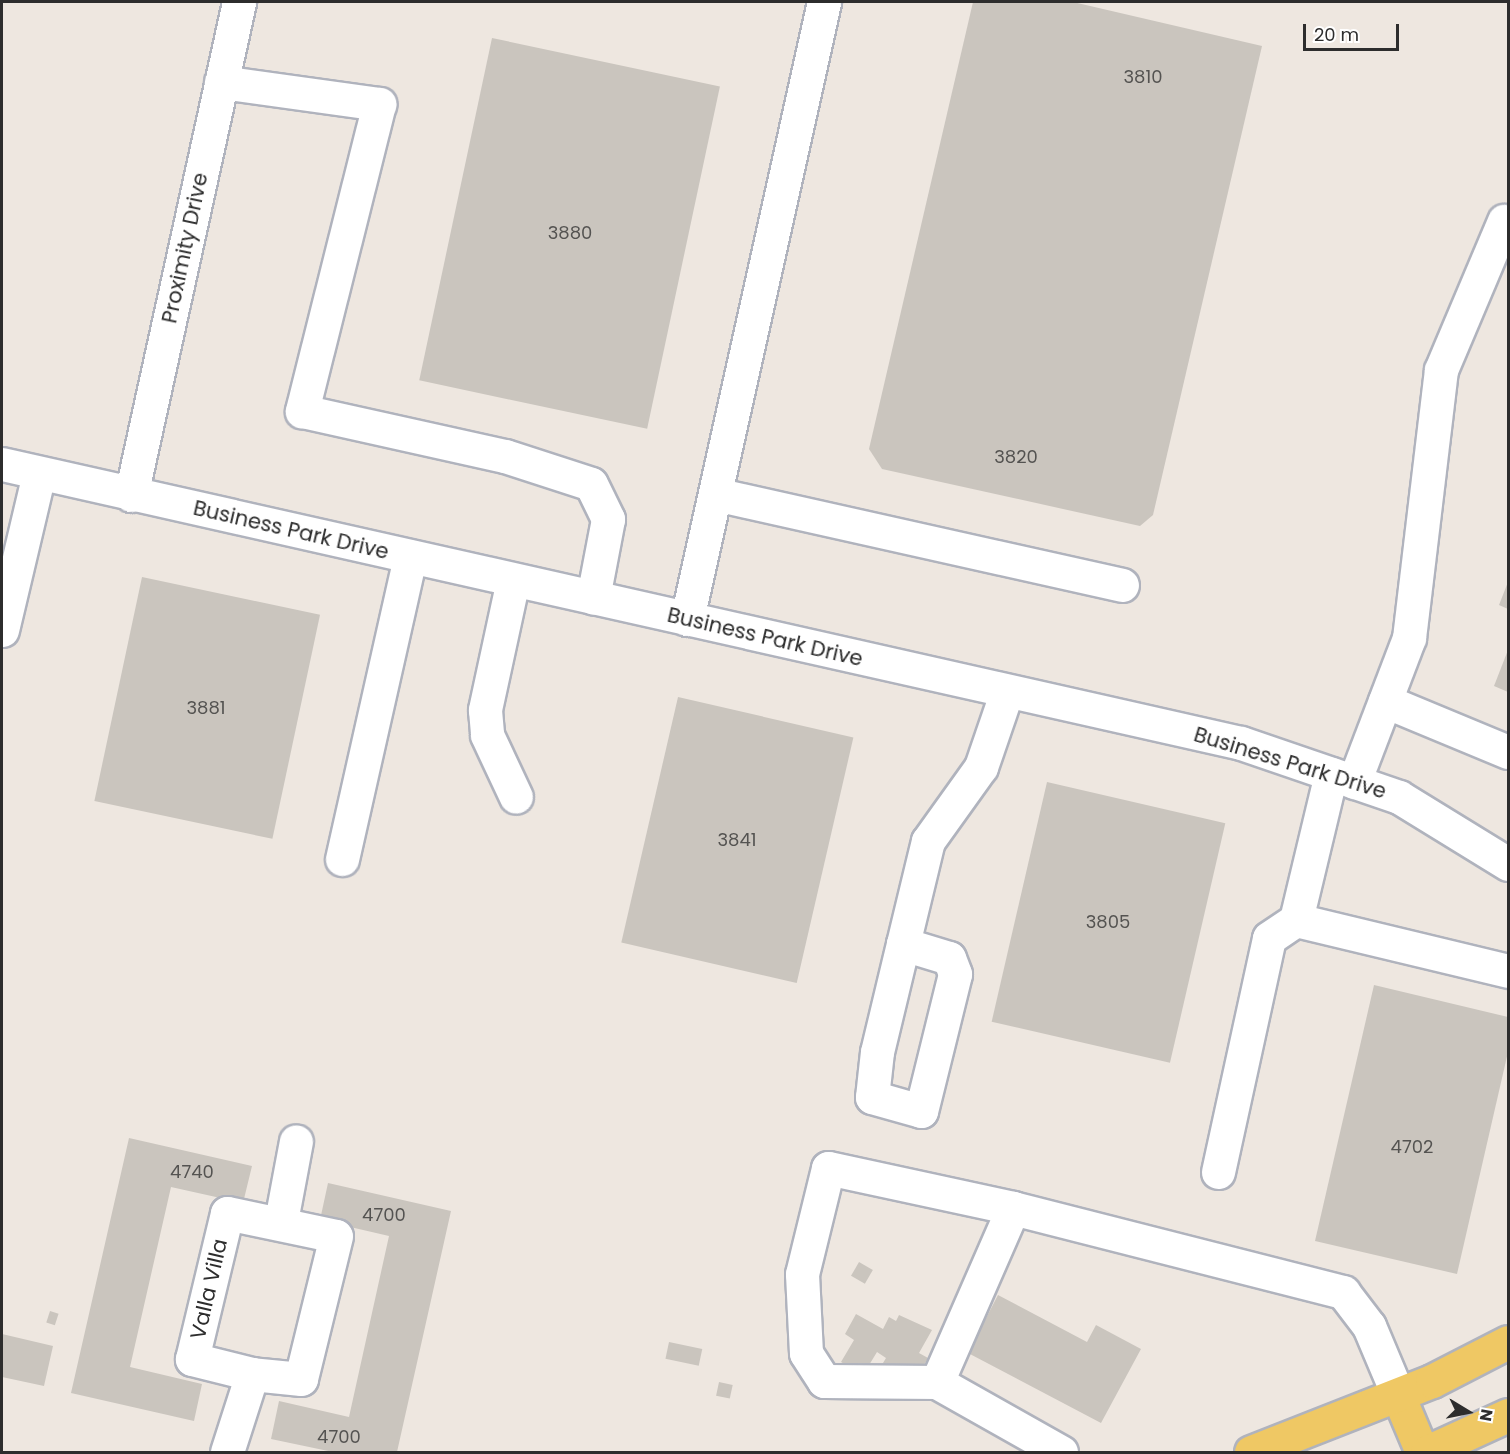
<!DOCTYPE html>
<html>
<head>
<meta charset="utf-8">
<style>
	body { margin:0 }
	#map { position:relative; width:1510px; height:1454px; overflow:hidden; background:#eee7e0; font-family:Poppins,sans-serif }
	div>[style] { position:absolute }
	.building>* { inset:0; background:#cac5be; transform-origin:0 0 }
	.roads { filter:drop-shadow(2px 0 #b0b3bd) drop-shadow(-2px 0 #b0b3bd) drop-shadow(0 2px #b0b3bd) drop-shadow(0 -2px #b0b3bd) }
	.minor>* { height:33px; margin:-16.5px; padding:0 16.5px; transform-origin:16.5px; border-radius:16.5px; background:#fff }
	.major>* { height:33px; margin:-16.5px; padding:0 16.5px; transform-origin:16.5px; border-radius:16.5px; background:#efc864 }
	span { translate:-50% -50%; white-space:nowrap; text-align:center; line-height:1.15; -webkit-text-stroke:5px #fff; paint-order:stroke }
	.number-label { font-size:18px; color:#545351 }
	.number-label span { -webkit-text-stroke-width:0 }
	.street-label { font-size:21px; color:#2d2d2d }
	.frame { position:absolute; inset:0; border:3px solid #2d2d2d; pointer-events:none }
	.north { position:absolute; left:1438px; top:1382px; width:60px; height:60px; -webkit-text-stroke:4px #fff; paint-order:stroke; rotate:100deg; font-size:16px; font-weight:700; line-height:24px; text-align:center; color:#2d2d2d }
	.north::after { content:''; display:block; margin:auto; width:21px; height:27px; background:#2d2d2d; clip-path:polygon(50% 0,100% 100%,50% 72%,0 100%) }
	.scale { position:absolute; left:1303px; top:24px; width:96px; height:27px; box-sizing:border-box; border:3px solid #2d2d2d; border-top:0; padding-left:8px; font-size:18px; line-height:21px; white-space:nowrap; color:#2d2d2d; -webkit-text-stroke:4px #fff; paint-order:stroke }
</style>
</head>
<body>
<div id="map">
	<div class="building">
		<i style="clip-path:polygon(973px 2px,1073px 2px,1262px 46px,1153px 515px,1140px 526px,882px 469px,869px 449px)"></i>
		<i style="left:492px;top:38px;width:233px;height:350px;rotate:12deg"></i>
		<i style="left:142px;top:577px;width:182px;height:229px;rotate:12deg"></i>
		<i style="clip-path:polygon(1508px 582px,1508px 609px,1499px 605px)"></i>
		<i style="clip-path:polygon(1508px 650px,1508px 692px,1494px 686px)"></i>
		<i style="left:678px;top:697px;width:180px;height:252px;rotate:13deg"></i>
		<i style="left:1047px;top:782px;width:183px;height:246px;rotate:13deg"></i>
		<i style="clip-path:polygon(1374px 985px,1508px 1017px,1508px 1052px,1457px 1274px,1315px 1241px)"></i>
		<i style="clip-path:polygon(129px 1138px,252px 1166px,243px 1203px,171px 1187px,130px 1367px,202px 1384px,194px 1421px,71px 1393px)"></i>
		<i style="clip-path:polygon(328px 1183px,451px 1211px,397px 1452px,333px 1452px,271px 1439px,279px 1401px,349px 1417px,389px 1236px,320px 1220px)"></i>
		<i style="left:859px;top:1262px;width:16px;height:16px;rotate:30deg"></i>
		<i style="clip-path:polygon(998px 1295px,1087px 1342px,1096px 1325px,1141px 1349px,1101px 1423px,968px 1353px)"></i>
		<i style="left:50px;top:1311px;width:9px;height:12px;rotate:18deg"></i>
		<i style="clip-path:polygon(856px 1314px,883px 1329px,889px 1317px,896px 1321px,899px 1315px,932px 1330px,919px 1353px,928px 1358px,918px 1376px,880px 1368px,886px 1358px,877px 1352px,863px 1375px,841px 1362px,854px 1340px,845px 1334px)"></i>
		<i style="clip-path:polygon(2px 1334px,53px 1346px,44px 1386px,2px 1377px)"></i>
		<i style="left:669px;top:1342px;width:34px;height:17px;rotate:12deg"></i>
		<i style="left:719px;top:1382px;width:14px;height:14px;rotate:12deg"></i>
	</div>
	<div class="roads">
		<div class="minor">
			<i style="left:221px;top:82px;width:160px;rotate:7.9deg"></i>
			<i style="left:379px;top:104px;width:317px;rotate:104.1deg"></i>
			<i style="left:302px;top:411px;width:208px;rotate:12.5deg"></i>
			<i style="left:505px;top:456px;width:90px;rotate:18deg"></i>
			<i style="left:591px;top:484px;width:39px;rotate:64deg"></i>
			<i style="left:608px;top:519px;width:80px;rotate:100.8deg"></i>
			<i style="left:2px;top:464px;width:1270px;rotate:12.69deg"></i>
			<i style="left:1241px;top:743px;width:167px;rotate:18.9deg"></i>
			<i style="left:1399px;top:797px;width:128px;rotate:31.6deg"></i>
			<i style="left:715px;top:494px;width:417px;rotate:12.6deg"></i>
			<i style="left:131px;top:495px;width:505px;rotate:-77.64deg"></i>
			<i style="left:513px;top:580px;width:133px;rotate:102.2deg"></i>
			<i style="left:485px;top:710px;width:25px;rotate:85deg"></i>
			<i style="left:487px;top:735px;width:68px;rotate:64.9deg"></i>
			<i style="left:687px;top:619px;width:632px;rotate:-77.48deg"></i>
			<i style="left:2px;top:630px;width:161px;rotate:-76.7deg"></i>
			<i style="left:1385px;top:701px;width:133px;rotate:22.5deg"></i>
			<i style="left:1331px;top:774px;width:150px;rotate:103.5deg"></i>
			<i style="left:1296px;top:920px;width:218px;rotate:13.5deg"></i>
			<i style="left:1354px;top:782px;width:154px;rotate:-69.1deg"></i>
			<i style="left:1409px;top:638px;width:270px;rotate:-83.2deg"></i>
			<i style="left:1441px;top:370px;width:162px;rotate:-67.1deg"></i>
			<i style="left:342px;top:859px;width:310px;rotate:-77.3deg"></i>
			<i style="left:903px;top:944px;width:48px;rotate:16.9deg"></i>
			<i style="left:949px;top:958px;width:17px;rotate:69deg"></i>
			<i style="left:955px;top:974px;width:141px;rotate:103.9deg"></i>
			<i style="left:921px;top:1111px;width:51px;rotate:-164.1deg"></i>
			<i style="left:872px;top:1097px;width:45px;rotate:-83.7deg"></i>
			<i style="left:877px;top:1052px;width:111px;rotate:-76.5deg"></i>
			<i style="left:903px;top:944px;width:106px;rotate:-76.4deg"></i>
			<i style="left:928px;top:841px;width:91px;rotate:-54.4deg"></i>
			<i style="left:981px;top:767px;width:80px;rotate:-71.1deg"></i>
			<i style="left:1218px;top:1172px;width:239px;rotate:-77.7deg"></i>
			<i style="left:1269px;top:938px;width:32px;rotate:-34deg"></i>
			<i style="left:281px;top:1221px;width:81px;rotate:-79.4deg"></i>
			<i style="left:937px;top:1382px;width:113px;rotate:-179.5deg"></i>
			<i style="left:824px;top:1381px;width:33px;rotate:-123deg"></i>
			<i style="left:806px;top:1353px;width:79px;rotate:-92.9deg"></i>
			<i style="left:802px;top:1274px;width:109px;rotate:-76.2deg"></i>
			<i style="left:828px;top:1168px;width:189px;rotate:12.2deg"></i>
			<i style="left:227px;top:1452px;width:82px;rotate:-72.2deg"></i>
			<i style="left:252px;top:1374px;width:62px;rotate:-166deg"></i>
			<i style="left:192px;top:1359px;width:150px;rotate:-76.5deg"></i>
			<i style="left:227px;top:1213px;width:111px;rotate:11.9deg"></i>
			<i style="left:336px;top:1236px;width:147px;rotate:103.8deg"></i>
			<i style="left:301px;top:1379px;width:49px;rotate:-174.2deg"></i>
			<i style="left:1061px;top:1452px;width:142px;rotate:-150.6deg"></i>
			<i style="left:937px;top:1382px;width:190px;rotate:-66.4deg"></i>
			<i style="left:1013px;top:1208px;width:341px;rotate:14.3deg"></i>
			<i style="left:1343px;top:1292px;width:43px;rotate:52.6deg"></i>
			<i style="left:1369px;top:1326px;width:75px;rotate:67.2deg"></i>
		</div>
		<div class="major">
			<i style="left:1398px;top:1395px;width:62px;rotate:67.2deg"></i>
			<i style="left:1251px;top:1452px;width:194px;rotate:-21.4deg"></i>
			<i style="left:1432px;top:1381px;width:85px;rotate:-27.2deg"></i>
			<i style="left:1427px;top:1452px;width:89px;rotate:-24.6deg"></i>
		</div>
	</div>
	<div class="number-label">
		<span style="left:1143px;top:77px">3810</span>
		<span style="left:570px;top:233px">3880</span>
		<span style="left:1016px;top:457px">3820</span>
		<span style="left:206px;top:708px">3881</span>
		<span style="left:737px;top:840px">3841</span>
		<span style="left:1108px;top:922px">3805</span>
		<span style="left:1412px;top:1147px">4702</span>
		<span style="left:192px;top:1172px">4740</span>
		<span style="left:384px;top:1215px">4700</span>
		<span style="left:339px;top:1437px">4700</span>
	</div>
	<div class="street-label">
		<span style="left:185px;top:248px;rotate:-78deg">Proximity Drive</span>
		<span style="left:291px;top:530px;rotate:13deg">Business Park Drive</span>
		<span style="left:765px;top:637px;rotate:13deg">Business Park Drive</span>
		<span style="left:1290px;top:763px;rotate:17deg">Business Park Drive</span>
		<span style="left:209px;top:1289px;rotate:-77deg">Valla Villa</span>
	</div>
	<div class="frame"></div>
	<div class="north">N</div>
	<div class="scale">20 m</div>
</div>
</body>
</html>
